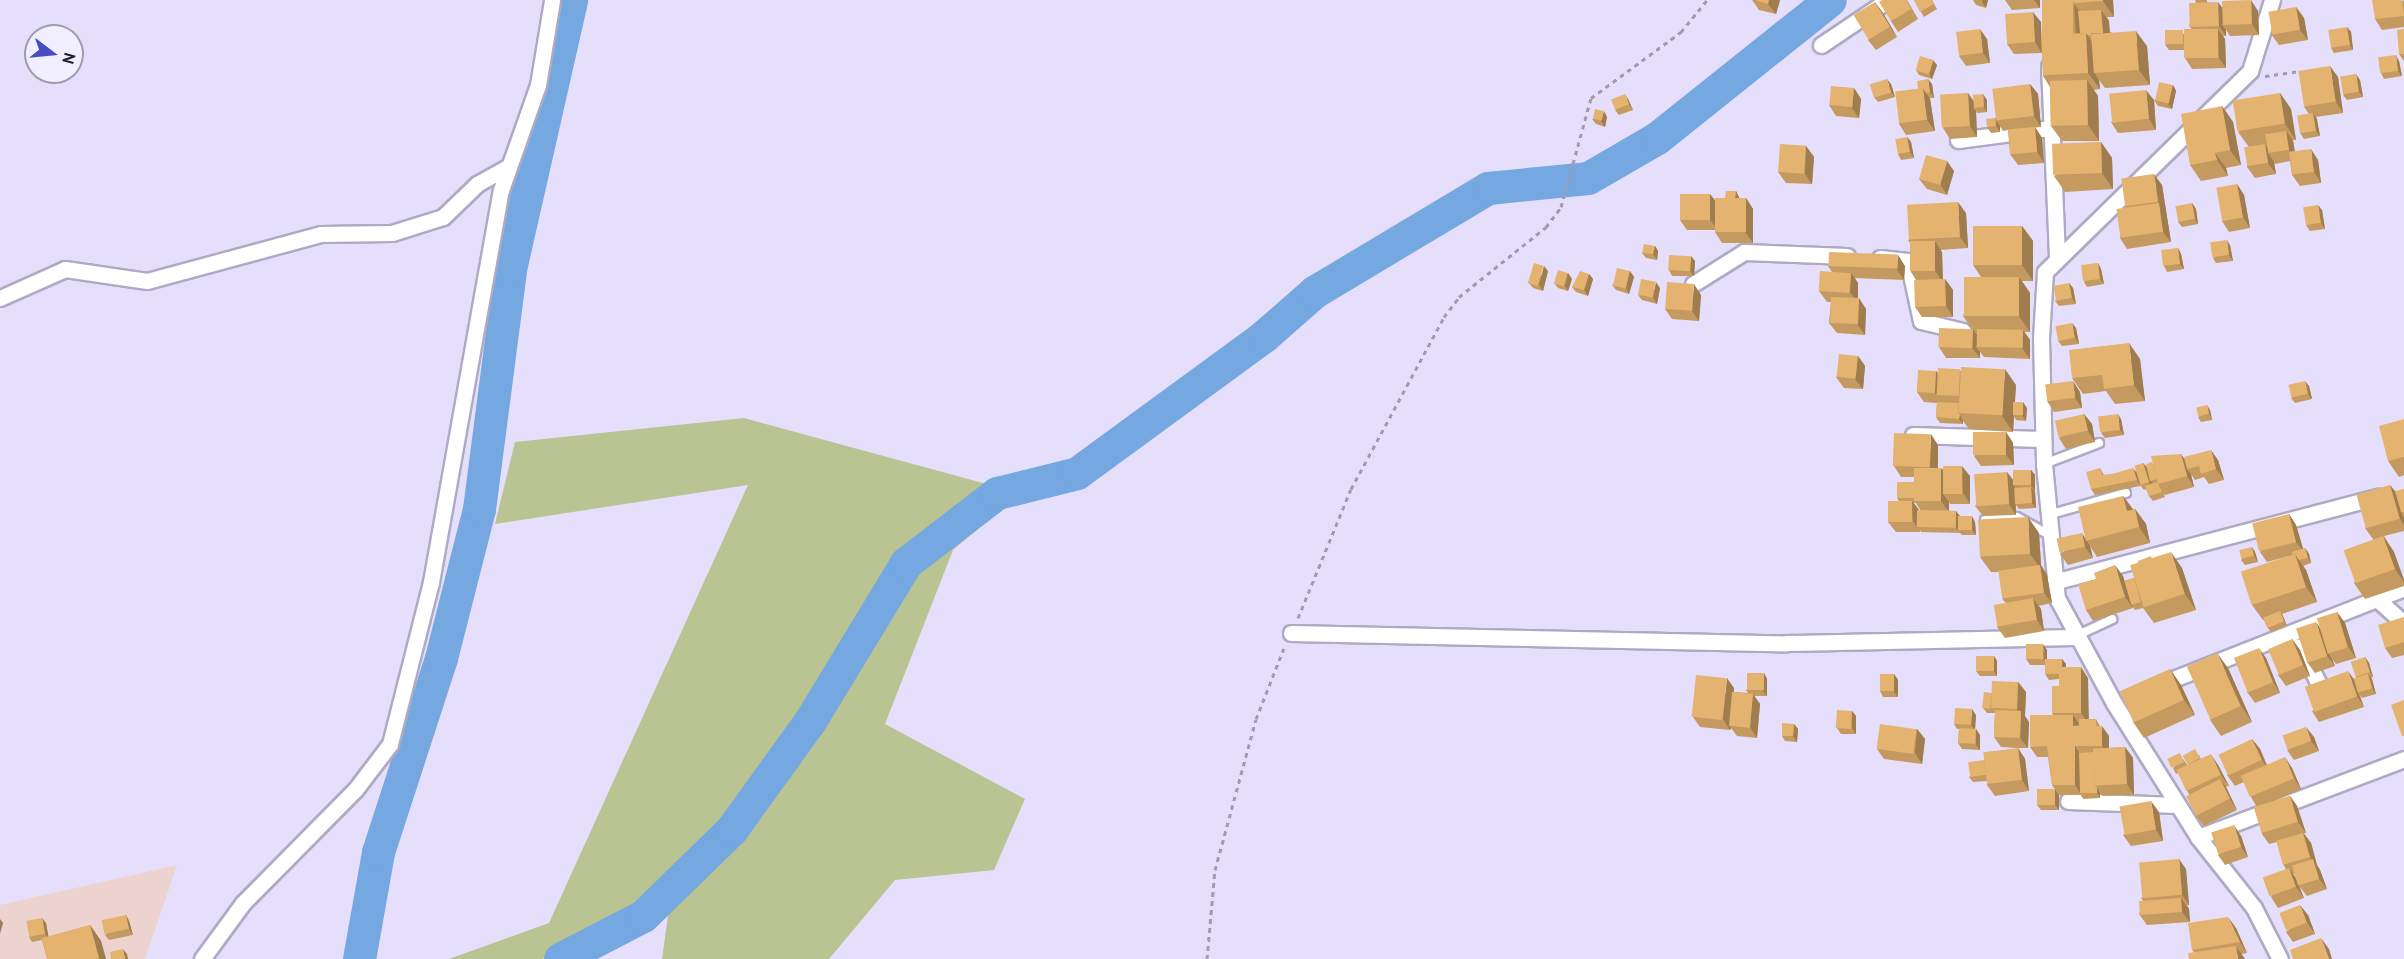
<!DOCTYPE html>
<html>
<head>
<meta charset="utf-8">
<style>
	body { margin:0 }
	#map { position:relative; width:2404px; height:959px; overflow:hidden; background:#e5dffb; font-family:"PT Sans",sans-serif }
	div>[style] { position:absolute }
	.industrial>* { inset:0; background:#edd3cf }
	.green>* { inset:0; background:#bac492 }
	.river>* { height:33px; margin:-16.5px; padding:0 16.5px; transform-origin:16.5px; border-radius:16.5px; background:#75a7e1 }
	.path>* { height:3px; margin-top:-1.5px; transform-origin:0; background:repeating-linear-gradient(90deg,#a09bb1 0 4.5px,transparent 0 9px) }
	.roads { filter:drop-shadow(2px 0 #afaac4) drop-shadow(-2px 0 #afaac4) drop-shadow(0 2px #afaac4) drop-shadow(0 -2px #afaac4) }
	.service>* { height:8px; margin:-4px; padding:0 4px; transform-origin:4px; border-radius:4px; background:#fff }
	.minor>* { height:15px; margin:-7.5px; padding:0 7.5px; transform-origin:7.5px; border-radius:7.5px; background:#fff }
	.wall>* { inset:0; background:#c49a60 }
	.shaded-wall>* { inset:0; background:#a07d4e }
	.building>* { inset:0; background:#e4b370; transform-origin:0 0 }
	span { translate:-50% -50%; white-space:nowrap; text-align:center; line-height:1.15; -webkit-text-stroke:6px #f1eeff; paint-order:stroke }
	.north { position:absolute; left:24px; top:24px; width:60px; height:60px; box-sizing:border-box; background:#f1eeff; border:2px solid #9e9caa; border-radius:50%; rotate:106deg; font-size:16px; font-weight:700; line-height:24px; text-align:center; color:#22202a }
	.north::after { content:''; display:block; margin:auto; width:21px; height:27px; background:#474cc1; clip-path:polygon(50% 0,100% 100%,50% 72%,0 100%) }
</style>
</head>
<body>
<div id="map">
	<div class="industrial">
		<i style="clip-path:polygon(177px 865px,145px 959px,0 959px,0 905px)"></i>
	</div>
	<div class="green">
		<i style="clip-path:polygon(744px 418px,1020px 493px,953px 550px,885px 724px,1025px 799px,994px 870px,895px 880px,829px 959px,662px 959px,669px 908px,542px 959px,449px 959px,549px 923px,748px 485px,495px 524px,515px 442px)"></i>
	</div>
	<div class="river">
		<i style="left:359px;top:959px;width:109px;rotate:-79.9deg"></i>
		<i style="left:378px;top:852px;width:204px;rotate:-72deg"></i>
		<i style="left:441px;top:658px;width:154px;rotate:-75.7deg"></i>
		<i style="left:479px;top:509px;width:242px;rotate:-82.6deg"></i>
		<i style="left:510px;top:269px;width:276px;rotate:-77.2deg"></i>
		<i style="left:560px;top:959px;width:93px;rotate:-27.4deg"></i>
		<i style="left:643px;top:916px;width:124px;rotate:-44.3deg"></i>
		<i style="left:732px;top:829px;width:133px;rotate:-54.2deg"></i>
		<i style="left:810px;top:721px;width:185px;rotate:-58.7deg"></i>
		<i style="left:906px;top:563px;width:115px;rotate:-37.6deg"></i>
		<i style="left:997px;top:493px;width:82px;rotate:-14deg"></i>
		<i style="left:1077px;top:473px;width:232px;rotate:-36.2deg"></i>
		<i style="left:1264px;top:336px;width:67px;rotate:-41.3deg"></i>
		<i style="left:1314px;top:292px;width:203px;rotate:-30.9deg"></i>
		<i style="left:1488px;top:188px;width:100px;rotate:-5.7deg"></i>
		<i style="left:1588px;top:178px;width:80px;rotate:-30.1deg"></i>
		<i style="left:1657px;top:138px;width:221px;rotate:-38.6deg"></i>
	</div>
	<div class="path">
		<i style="left:2265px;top:76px;width:36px;rotate:-8deg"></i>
		<i style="left:1298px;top:618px;width:139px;rotate:-67.7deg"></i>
		<i style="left:1351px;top:489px;width:196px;rotate:-61.6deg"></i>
		<i style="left:1444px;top:317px;width:25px;rotate:-53deg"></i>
		<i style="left:1459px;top:297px;width:112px;rotate:-38.8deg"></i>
		<i style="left:1546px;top:227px;width:25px;rotate:-53deg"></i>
		<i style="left:1561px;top:207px;width:113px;rotate:-74.6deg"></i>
		<i style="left:1591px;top:98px;width:112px;rotate:-36.3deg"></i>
		<i style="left:1681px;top:32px;width:41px;rotate:-50.9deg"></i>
		<i style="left:1207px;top:959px;width:89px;rotate:-84.9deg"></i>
		<i style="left:1215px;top:870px;width:156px;rotate:-74.8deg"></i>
		<i style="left:1256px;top:719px;width:76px;rotate:-68.5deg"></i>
	</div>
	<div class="roads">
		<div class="service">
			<i style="left:2044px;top:464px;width:59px;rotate:-20.9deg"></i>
			<i style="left:2048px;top:515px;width:81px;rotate:-15.8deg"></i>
			<i style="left:1985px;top:520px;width:32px;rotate:-5deg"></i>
			<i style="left:2017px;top:517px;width:37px;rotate:29deg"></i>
			<i style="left:2076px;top:636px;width:40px;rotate:-25deg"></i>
		</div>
		<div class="minor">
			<i style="left:2272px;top:0;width:74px;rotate:107.2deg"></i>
			<i style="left:2250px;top:71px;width:287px;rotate:135.6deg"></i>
			<i style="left:2045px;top:272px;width:66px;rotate:93.5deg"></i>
			<i style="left:2041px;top:338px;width:126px;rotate:88.6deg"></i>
			<i style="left:2044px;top:464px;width:135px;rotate:84.5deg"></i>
			<i style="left:2057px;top:598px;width:119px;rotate:61.5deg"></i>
			<i style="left:2114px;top:703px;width:158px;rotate:57.9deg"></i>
			<i style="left:2198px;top:837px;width:90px;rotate:51.7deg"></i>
			<i style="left:2254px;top:908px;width:57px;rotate:63deg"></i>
			<i style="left:1821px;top:45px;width:81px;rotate:-33.9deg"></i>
			<i style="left:2049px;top:66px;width:190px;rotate:87.6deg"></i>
			<i style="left:1958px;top:140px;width:94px;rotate:-7.4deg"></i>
			<i style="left:1880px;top:258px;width:28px;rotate:6deg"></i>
			<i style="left:1908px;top:261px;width:61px;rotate:77.8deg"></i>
			<i style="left:1921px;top:321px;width:43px;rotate:13.4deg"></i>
			<i style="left:1693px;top:284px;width:60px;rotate:-32.1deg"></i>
			<i style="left:1744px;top:252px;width:103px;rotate:2.2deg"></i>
			<i style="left:0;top:298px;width:71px;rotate:-24deg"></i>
			<i style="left:65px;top:269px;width:83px;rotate:8.3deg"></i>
			<i style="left:147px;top:281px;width:180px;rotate:-15.1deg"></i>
			<i style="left:321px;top:234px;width:71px;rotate:-0.8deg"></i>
			<i style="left:392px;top:233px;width:53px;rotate:-17.4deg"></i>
			<i style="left:443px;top:217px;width:47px;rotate:-44.1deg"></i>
			<i style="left:477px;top:184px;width:35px;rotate:-29deg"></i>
			<i style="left:1913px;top:435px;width:129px;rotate:1.8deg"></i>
			<i style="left:2053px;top:582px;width:336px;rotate:-14.7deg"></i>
			<i style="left:2377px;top:599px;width:36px;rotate:42deg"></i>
			<i style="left:1291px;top:633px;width:496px;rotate:1.2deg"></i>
			<i style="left:1787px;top:643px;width:287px;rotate:-1.2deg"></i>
			<i style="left:2279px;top:643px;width:21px;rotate:11deg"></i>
			<i style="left:2300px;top:647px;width:44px;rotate:62.9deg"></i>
			<i style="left:2158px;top:685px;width:264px;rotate:-21.5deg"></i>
			<i style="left:2068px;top:801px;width:109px;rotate:2.1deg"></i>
			<i style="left:2198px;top:837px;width:220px;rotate:-20.7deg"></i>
			<i style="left:202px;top:959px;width:69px;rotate:-53.8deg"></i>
			<i style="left:243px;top:903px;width:159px;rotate:-45.3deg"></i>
			<i style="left:355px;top:790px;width:58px;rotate:-52.7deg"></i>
			<i style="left:390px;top:744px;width:167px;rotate:-75.8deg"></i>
			<i style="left:431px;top:582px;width:398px;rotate:-79.9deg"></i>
			<i style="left:501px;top:190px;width:111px;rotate:-70.6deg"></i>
			<i style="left:538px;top:85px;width:86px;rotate:-80.6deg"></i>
		</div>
	</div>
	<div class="wall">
		<i style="clip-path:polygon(1752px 0,1780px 0,1776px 14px,1759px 10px)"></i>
		<i style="clip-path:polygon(1882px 0,1907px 0,1918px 19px,1898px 32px,1891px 21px)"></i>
		<i style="clip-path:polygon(1914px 0,1932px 0,1937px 9px,1924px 17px)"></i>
		<i style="clip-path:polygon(1973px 0,1988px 0,1986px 8px,1976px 5px)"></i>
		<i style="clip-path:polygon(2005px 0,2040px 0,2040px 8px,2012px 10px)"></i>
		<i style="clip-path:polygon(2042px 0,2113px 0,2114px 17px,2107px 17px,2109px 21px,2110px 32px,2147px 46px,2150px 85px,2105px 88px,2099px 80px,2100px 89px,2094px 90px,2098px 96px,2099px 141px,2062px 141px,2051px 126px,2050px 87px,2043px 76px,2042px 53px,2014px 54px,2007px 44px,2041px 22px,2041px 36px,2043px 36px)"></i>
		<i style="clip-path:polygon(2195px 0,2207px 0,2207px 2px,2222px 7px,2258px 11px,2259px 35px,2230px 36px,2226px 30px,2226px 36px,2223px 36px,2225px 39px,2226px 68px,2192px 69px,2185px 58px,2184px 50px,2169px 50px,2165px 45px,2192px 29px,2189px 26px,2196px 2px)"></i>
		<i style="clip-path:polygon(2404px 0,2404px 27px,2382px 30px,2375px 19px)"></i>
		<i style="clip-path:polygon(1875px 2px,1883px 13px,1897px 37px,1876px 50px,1868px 40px)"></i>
		<i style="clip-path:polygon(2296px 7px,2304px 18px,2308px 40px,2279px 45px,2271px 34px)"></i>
		<i style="clip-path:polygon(2347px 27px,2351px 32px,2353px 50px,2334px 53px,2331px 48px)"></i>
		<i style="clip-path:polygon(2404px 29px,2404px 61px,2399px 54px)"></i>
		<i style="clip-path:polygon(1987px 39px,1990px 63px,1966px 66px,1959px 56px)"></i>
		<i style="clip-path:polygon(2399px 61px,2402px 76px,2384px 79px,2381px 73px)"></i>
		<i style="clip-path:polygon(1937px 65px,1932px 79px,1919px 75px,1916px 70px)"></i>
		<i style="clip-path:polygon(2338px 77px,2343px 113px,2316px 117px,2320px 136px,2304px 139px,2300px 133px,2309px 114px,2304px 107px)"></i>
		<i style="clip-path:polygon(2360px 80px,2363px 97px,2347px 100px,2343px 95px)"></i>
		<i style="clip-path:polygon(1891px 84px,1895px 97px,1878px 102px,1874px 97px)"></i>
		<i style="clip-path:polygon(1932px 84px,1934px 98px,1930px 98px,1935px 131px,1906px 135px,1899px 124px,1918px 89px)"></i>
		<i style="clip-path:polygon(2030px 84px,2038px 94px,2041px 127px,2031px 128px,2035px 127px,2042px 138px,2044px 163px,2018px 165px,2010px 154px,2008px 130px,2003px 131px,2000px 126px,2000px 132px,1991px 133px,1987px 127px,1995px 118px)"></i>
		<i style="clip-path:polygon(2173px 85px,2176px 91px,2172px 109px,2158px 106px,2154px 100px)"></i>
		<i style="clip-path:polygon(1854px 88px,1861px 99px,1859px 118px,1836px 116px,1829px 105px)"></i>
		<i style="clip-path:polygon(1968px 93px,1973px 100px,1987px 100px,1987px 112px,1977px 113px,1976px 111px,1977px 137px,1950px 139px,1943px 128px)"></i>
		<i style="clip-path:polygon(2280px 93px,2291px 109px,2296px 140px,2293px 140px,2295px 152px,2318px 160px,2321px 183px,2300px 186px,2292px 175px,2290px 161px,2275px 164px,2274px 162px,2276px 174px,2255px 178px,2247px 167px,2249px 147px,2238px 132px)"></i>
		<i style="clip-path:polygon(1628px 99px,1633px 110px,1619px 115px,1615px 110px)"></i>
		<i style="clip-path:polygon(2154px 100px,2156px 130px,2118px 133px,2111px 122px)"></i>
		<i style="clip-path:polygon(2222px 106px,2233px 122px,2241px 165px,2226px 168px,2228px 176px,2201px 181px,2190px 165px)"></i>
		<i style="clip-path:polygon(1607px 117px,1605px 127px,1596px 124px,1592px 119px)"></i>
		<i style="clip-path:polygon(1907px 137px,1911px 142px,1914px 158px,1901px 160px,1898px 154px)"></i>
		<i style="clip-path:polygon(2101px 142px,2112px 158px,2113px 189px,2065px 192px,2054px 176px)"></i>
		<i style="clip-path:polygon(1806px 146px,1814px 157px,1812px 184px,1786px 183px,1778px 172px)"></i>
		<i style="clip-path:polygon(1954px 171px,1947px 195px,1927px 189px,1919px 179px)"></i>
		<i style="clip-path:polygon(2237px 184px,2244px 195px,2250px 228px,2229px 232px,2222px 221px)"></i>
		<i style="clip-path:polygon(2162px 185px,2171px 242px,2127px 249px,2120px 238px,2126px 208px,2125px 206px)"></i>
		<i style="clip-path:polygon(1736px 191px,1739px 198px,1746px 198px,1753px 209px,1753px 243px,1722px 243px,1715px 232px,1715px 230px,1687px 230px,1680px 220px,1715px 200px,1725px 198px)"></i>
		<i style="clip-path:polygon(2192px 203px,2196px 209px,2198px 224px,2182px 227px,2178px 222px)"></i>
		<i style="clip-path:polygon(2322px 210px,2325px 229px,2310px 231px,2306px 225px)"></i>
		<i style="clip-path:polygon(1966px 213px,1968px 248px,1940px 250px,1942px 252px,1943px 279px,1945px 279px,1953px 290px,1953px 317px,1922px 317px,1915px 307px,1916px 280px,1911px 272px,1910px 243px,1908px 240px)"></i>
		<i style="clip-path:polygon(2022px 226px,2033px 241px,2033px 281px,2022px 281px,2030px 293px,2030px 332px,2024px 332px,2030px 340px,2030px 359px,1984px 357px,1980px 352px,1980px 358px,1946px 358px,1939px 347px,1972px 329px,1963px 316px,1981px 277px,1973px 265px)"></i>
		<i style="clip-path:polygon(2230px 245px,2233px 261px,2216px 263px,2213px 258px)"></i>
		<i style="clip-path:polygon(1655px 246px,1658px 251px,1657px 260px,1646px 258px,1642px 253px)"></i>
		<i style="clip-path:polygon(2178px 248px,2181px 254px,2184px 269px,2167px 272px,2164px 266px)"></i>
		<i style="clip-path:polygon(1695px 261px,1694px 276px,1672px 276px,1669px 270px)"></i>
		<i style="clip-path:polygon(2098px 263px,2101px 269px,2104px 284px,2087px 287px,2084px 282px)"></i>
		<i style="clip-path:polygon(1828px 266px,1905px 266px,1904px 280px,1855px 278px,1858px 283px,1858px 298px,1866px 309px,1865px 335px,1837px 333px,1829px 323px,1831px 302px,1827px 302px,1819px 291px,1832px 272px)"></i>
		<i style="clip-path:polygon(1548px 271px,1543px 291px,1533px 288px,1529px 283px)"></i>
		<i style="clip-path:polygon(1630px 271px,1634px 277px,1629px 294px,1616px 290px,1612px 285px)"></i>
		<i style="clip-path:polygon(1568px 273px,1572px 279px,1568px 291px,1558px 288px,1554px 283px)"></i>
		<i style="clip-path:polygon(1589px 274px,1593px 279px,1588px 296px,1576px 292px,1572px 287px)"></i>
		<i style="clip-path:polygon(2069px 283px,2073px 288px,2076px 304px,2059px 306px,2055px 301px)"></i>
		<i style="clip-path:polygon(1660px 288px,1657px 304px,1642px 300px,1638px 295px)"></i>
		<i style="clip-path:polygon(1701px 295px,1699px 321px,1672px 319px,1665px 309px)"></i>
		<i style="clip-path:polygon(2076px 328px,2079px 344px,2062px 346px,2058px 341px)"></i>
		<i style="clip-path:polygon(1858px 356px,1865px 366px,1863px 389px,1844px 388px,1836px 377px)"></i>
		<i style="clip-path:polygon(2140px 359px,2145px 401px,2115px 404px,2106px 391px,2083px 394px,2072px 378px)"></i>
		<i style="clip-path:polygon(1936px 371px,1938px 373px,1961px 371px,2016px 385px,2015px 402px,2027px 408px,2026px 421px,2016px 420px,2014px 416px,2013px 432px,1969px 429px,1963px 421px,1963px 424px,1940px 423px,1936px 417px,1937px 403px,1924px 402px,1917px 392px)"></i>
		<i style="clip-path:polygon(2309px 386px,2312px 399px,2295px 403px,2291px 398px)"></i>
		<i style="clip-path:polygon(2080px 392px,2082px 408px,2054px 412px,2047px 401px)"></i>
		<i style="clip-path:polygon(2210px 410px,2212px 420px,2201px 422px,2198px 417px)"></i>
		<i style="clip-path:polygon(2084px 414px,2092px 424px,2095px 442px,2066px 449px,2059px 438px)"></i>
		<i style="clip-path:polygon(2121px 419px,2124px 435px,2105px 438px,2101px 433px)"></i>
		<i style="clip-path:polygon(2404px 419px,2404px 475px,2399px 477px,2388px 461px)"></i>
		<i style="clip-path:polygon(2006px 432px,2013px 443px,2014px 465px,1981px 466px,1974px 456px)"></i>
		<i style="clip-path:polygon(evenodd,1938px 445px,1938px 468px,1970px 476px,1970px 504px,1950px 504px,1949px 502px,1949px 511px,1960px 516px,1975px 522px,1976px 535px,1962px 535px,1960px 533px,1921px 532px,1920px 530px,1920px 532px,1896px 532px,1888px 522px,1899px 501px,1897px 498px,1914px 482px,1914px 477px,1901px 477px,1894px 466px,1938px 445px,1914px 503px,1916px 503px,1921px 511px,1919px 511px,1914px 503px)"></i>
		<i style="clip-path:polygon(2181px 454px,2184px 459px,2218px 460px,2224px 480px,2209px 484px,2204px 477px,2195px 480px,2191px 474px,2194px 487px,2165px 495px,2164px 493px,2165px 497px,2153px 501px,2149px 496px,2146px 489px,2144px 490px,2140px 485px,2140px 486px,2095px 495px,2091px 489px,2100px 468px,2104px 475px,2136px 472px,2143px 463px,2147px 467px)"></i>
		<i style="clip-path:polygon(2031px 470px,2035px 475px,2035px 491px,2034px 491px,2035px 492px,2036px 508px,2019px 509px,2016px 505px,2016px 515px,1983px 516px,1975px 506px,2007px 472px,2014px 481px)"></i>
		<i style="clip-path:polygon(2390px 485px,2396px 492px,2404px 489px,2404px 531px,2384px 536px,2394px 552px,2404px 580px,2404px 586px,2365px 599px,2354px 583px,2373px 539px,2365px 528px)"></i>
		<i style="clip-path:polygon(2123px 496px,2133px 509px,2135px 509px,2146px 524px,2150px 543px,2097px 557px,2090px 546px,2093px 558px,2068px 565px,2060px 554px,2085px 538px)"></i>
		<i style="clip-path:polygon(2289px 514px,2296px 525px,2303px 549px,2305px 548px,2309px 554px,2311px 563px,2303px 566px,2306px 570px,2317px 602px,2282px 614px,2287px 626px,2271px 632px,2267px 627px,2264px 620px,2263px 620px,2252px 605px,2289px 556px,2267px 562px,2260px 552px)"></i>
		<i style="clip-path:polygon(2039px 533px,2041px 565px,2047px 575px,2052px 603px,2038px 606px,2041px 609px,2044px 631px,2005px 638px,1997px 627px,2006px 603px,2003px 600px,1999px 572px,1991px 572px,1980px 557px)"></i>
		<i style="clip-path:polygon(2252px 547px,2255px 552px,2258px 562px,2245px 565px,2241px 560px)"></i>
		<i style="clip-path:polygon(2152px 558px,2182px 568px,2196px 610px,2154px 623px,2143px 608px,2135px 610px,2132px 606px,2133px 608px,2093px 621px,2086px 610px,2123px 576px,2124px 581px,2134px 578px)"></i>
		<i style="clip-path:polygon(2337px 612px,2345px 623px,2356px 658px,2336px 664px,2332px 659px,2335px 666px,2315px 673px,2307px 662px,2320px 628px)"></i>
		<i style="clip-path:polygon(2404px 617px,2404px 655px,2392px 658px,2385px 648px)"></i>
		<i style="clip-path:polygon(2292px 639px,2300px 650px,2310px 676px,2286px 686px,2278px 675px)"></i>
		<i style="clip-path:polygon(2047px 650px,2047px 659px,2062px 659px,2066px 664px,2066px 667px,2088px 678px,2088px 719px,2096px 719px,2100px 726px,2109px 736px,2109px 748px,2125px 747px,2133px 758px,2134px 795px,2103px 796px,2100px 793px,2100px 798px,2083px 799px,2081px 795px,2059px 795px,2052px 785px,2048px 757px,2037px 757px,2030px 747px,2053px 715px,2052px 713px,2059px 686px,2059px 679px,2049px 680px,2045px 674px,2045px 665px,2030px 665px,2026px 659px)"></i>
		<i style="clip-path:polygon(1994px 656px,1997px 661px,1997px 676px,1980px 676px,1976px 671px)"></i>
		<i style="clip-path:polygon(2365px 657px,2369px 663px,2373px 677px,2371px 678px,2376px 694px,2362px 698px,2360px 695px,2364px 707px,2319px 722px,2312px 711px,2355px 680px,2356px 677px,2356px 676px)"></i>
		<i style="clip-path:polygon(2266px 658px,2280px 693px,2255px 703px,2247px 692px)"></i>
		<i style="clip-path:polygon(2228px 668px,2252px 722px,2221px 736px,2210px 720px)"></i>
		<i style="clip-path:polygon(2170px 669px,2181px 685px,2195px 715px,2144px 738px,2133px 722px)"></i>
		<i style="clip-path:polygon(1764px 673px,1767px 679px,1767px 696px,1754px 696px,1760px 704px,1757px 738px,1737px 736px,1731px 728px,1730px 730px,1700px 727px,1693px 717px,1734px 688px,1734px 692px,1748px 693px,1746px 690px)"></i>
		<i style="clip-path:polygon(1894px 674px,1898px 680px,1898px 697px,1883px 697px,1880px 691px)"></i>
		<i style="clip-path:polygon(2018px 682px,2026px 692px,2025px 716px,2029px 722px,2028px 748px,2018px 748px,2025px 759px,2029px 791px,1995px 796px,1987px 785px,1987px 781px,1973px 782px,1969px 777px,1984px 760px,2018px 748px,2001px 747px,1994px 737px,1995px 713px,1987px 713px,1983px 708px,1992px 693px)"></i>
		<i style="clip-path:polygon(1852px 711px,1856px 716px,1856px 734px,1841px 734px,1837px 728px)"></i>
		<i style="clip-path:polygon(1976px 715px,1975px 729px,1976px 729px,1980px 735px,1980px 750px,1962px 749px,1958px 743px,1959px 729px,1957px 729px,1954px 724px)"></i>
		<i style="clip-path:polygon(1794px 724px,1798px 729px,1797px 742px,1785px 741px,1782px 736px)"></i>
		<i style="clip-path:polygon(1917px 729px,1925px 739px,1922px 764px,1884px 759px,1877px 749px)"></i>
		<i style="clip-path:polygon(2314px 737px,2319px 751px,2294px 760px,2287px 750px)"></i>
		<i style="clip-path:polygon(2252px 739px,2260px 749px,2267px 765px,2292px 768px,2301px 789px,2274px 801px,2290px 796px,2297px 806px,2306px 833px,2304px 833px,2311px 843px,2317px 865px,2320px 870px,2327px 889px,2307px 896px,2299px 886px,2295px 874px,2293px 874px,2304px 898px,2278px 908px,2271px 897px,2286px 869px,2283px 864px,2277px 842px,2269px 844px,2262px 834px,2257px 807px,2251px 797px,2244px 782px,2235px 786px,2227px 775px)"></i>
		<i style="clip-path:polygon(2199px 755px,2201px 759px,2218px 765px,2229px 786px,2226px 787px,2237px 810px,2204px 826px,2196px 816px,2189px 794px,2178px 773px,2176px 774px,2173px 768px,2183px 759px,2188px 766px,2189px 765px,2183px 756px)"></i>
		<i style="clip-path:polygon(2059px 795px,2059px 810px,2041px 810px,2037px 805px)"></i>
		<i style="clip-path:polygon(2159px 812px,2163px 841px,2131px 846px,2123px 835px)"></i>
		<i style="clip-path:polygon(2241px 836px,2248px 857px,2225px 865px,2218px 855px)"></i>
		<i style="clip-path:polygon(2186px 869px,2189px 905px,2187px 905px,2189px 909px,2190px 922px,2147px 925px,2139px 914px,2143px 901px,2141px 898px)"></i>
		<i style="clip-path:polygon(126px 915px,129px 921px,133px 935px,109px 940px,105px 935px)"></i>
		<i style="clip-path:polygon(2308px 915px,2315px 934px,2293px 942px,2286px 932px)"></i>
		<i style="clip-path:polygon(46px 923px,48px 937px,90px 925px,101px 941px,106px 959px,47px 959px,42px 940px,32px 942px,29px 937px)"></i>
		<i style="clip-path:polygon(2236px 928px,2247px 953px,2242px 954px,2194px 952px,2192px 950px)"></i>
	</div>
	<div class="shaded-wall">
		<i style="clip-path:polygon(1769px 0,1780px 0,1776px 14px,1768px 4px)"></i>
		<i style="clip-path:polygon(1983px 0,1988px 0,1986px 8px,1982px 2px)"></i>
		<i style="clip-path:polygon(2034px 0,2040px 0,2040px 8px)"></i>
		<i style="clip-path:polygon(2103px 0,2113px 0,2114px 17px,2103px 1px)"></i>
		<i style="clip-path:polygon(2251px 0,2258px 11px,2259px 35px,2252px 24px)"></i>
		<i style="clip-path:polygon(1875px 2px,1883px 13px,1897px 37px,1890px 27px)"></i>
		<i style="clip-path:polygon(2218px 2px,2226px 13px,2222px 25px,2226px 30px,2226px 36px,2219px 26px)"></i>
		<i style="clip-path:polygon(2074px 4px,2082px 14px,2083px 35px,2076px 37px)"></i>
		<i style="clip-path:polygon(2296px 7px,2304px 18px,2308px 40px,2300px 30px)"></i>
		<i style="clip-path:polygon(2101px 10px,2109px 21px,2110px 45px,2103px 34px)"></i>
		<i style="clip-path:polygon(2033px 12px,2041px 22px,2042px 53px,2035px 42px)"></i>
		<i style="clip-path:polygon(2347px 27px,2351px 32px,2353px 50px,2350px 45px)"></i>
		<i style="clip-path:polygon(1980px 29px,1987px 39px,1990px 63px,1983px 53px)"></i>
		<i style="clip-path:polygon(2218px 29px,2225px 39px,2226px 68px,2219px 58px)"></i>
		<i style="clip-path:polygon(2136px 31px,2147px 46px,2150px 85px,2139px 70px)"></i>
		<i style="clip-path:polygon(2086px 33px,2097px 49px,2094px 72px,2099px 80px,2100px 89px,2088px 73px)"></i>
		<i style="clip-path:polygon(2396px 55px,2399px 61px,2402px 76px,2398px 71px)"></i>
		<i style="clip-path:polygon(1933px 60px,1937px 65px,1932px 79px,1929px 74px)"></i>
		<i style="clip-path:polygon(2330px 66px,2338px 77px,2343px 113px,2336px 102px)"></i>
		<i style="clip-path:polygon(2356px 74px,2360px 80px,2363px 97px,2359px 92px)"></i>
		<i style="clip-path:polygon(1887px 79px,1891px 84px,1895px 97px,1891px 92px)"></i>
		<i style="clip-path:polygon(1928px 79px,1932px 84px,1934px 98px,1930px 92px)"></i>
		<i style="clip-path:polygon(2087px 80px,2098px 96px,2099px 141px,2088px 125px)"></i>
		<i style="clip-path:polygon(2030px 84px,2038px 94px,2041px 127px,2034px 116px)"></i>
		<i style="clip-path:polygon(2173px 85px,2176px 91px,2172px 109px,2168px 104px)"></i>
		<i style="clip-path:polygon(1854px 88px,1861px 99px,1859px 118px,1852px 108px)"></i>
		<i style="clip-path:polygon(1923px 88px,1930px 99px,1935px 131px,1927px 120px)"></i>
		<i style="clip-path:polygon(2146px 90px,2154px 100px,2156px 130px,2149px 119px)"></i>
		<i style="clip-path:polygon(1968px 93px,1975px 104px,1973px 108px,1976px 111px,1977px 137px,1970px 126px)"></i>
		<i style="clip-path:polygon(2280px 93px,2291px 109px,2296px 140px,2285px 124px)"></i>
		<i style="clip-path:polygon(1625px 94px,1628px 99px,1633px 110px,1629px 104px)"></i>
		<i style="clip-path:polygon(1983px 94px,1987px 100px,1987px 112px,1984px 107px)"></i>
		<i style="clip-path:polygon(2222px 106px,2233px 122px,2241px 165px,2230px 150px)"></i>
		<i style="clip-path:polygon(1604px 111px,1607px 117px,1605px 127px,1601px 121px)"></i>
		<i style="clip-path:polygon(2313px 113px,2317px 119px,2320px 136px,2316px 131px)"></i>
		<i style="clip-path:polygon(1996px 121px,2000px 126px,2000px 132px,1996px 126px)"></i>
		<i style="clip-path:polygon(2035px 127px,2042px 138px,2044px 163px,2037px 152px)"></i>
		<i style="clip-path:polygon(2286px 131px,2293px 141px,2296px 160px,2289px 150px)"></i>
		<i style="clip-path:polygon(1907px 137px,1911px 142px,1914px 158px,1910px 152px)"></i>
		<i style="clip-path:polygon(2101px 142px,2112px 158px,2113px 189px,2102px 173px)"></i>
		<i style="clip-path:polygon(2265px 144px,2271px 153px,2268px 153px,2274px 162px,2276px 174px,2268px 163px)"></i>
		<i style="clip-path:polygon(1806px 146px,1814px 157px,1812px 184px,1805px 174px)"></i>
		<i style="clip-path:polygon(2311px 149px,2318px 160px,2321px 183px,2314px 172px)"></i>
		<i style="clip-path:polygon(2215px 153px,2226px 168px,2228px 176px,2217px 160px)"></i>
		<i style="clip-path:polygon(1947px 161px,1954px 171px,1947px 195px,1940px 184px)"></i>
		<i style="clip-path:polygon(2154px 174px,2162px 185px,2171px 242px,2163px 232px)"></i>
		<i style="clip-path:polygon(2237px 184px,2244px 195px,2250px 228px,2243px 217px)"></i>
		<i style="clip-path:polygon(1736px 191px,1739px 197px,1739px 206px,1735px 201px)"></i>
		<i style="clip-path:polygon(1710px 194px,1718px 204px,1718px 230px,1710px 220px)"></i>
		<i style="clip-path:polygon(1746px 198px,1753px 209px,1753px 243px,1745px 232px)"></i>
		<i style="clip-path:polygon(1958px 202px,1966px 213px,1968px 248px,1960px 237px)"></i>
		<i style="clip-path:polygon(2192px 203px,2196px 209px,2198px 224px,2195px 219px)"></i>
		<i style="clip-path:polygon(2318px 205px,2322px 210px,2325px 229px,2321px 223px)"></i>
		<i style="clip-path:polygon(2022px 226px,2033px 241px,2033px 281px,2022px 265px)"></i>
		<i style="clip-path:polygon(2227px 240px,2230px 245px,2233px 261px,2229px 255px)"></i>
		<i style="clip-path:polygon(1935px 241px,1942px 252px,1943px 282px,1935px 271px)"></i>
		<i style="clip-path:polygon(1655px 246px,1658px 251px,1657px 260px,1653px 254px)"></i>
		<i style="clip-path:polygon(2178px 248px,2181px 254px,2184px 269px,2180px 264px)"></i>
		<i style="clip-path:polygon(1898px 255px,1905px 266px,1904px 280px,1897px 270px)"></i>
		<i style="clip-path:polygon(1691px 256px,1695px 261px,1694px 276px,1690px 271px)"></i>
		<i style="clip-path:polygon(2098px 263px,2101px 269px,2104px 284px,2100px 279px)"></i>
		<i style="clip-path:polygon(1544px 266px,1548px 271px,1543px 291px,1539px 285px)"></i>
		<i style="clip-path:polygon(1630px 271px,1634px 277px,1629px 294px,1626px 288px)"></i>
		<i style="clip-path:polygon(1568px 273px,1572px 279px,1568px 291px,1565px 286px)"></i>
		<i style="clip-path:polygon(1851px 273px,1858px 283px,1858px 303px,1850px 292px)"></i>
		<i style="clip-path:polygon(1589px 274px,1593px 279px,1588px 296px,1584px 290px)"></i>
		<i style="clip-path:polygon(2019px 277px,2030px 293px,2030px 332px,2019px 316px)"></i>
		<i style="clip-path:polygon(1945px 279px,1953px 290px,1953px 317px,1946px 306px)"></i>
		<i style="clip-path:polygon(1656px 282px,1660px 288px,1657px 304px,1653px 298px)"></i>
		<i style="clip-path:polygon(2069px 283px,2073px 288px,2076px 304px,2072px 298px)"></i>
		<i style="clip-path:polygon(1694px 284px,1701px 295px,1699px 321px,1692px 311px)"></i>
		<i style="clip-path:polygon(1859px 298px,1866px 309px,1865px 335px,1857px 324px)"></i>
		<i style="clip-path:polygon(2072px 323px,2076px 328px,2079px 344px,2075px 338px)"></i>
		<i style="clip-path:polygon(1973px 329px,1980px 339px,1976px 347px,1980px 352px,1980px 358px,1972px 348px)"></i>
		<i style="clip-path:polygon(2023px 330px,2030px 340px,2030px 359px,2022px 348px)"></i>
		<i style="clip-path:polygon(2129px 343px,2140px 359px,2145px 401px,2134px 385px)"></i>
		<i style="clip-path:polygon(1858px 356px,1865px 366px,1863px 389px,1855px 379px)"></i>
		<i style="clip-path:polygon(2005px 369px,2016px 385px,2014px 415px,2013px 415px,2014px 416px,2013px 432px,2002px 416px)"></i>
		<i style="clip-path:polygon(1936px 371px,1944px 382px,1937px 395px,1935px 393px)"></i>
		<i style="clip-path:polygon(2073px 381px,2080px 392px,2082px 408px,2075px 398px)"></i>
		<i style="clip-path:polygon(2305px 381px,2309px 386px,2312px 399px,2308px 394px)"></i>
		<i style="clip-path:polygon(2023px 402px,2027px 408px,2026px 421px,2022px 415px)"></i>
		<i style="clip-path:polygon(2207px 405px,2210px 410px,2212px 420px,2209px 414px)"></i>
		<i style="clip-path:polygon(2084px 414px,2092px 424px,2095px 442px,2088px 431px)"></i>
		<i style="clip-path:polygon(2118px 414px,2121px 419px,2124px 435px,2120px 430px)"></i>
		<i style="clip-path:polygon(1960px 415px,1963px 421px,1963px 424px,1959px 419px)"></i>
		<i style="clip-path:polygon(2006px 432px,2013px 443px,2014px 465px,2006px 455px)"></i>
		<i style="clip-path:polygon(1931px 434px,1938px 445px,1938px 477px,1930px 467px)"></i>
		<i style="clip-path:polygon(2211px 450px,2218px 460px,2224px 480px,2216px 469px)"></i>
		<i style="clip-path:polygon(2181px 454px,2188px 464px,2187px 469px,2191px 474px,2194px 487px,2187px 476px)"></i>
		<i style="clip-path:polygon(2143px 463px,2147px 468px,2153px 487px,2149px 482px)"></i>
		<i style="clip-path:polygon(1962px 466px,1970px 476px,1970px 504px,1963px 493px)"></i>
		<i style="clip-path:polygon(1941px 468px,1949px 479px,1943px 494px,1949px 502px,1949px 512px,1941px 501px)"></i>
		<i style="clip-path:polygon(2133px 468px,2137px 473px,2140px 486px,2137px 480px)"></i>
		<i style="clip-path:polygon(2031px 470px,2035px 475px,2035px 491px,2031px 485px)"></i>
		<i style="clip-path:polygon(2007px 472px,2015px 483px,2014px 486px,2015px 488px,2016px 515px,2009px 504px)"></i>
		<i style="clip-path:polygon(2390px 485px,2398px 496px,2401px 512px,2404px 518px,2404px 525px,2400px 519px)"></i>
		<i style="clip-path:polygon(2031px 487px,2035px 492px,2036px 508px,2032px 503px)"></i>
		<i style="clip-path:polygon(2123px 496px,2134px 511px,2127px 511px)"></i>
		<i style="clip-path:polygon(1912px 501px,1920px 511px,1917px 527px,1920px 532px,1913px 521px)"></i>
		<i style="clip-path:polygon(2135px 509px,2146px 524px,2150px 543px,2139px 527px)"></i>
		<i style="clip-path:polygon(1956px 511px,1960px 516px,1958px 530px,1960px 533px,1956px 528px)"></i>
		<i style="clip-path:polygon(2289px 514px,2296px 525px,2304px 552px,2296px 542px)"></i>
		<i style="clip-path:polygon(1972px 516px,1975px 522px,1976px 535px,1972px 530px)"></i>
		<i style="clip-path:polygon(2028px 517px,2039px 533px,2041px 565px,2047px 575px,2052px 603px,2044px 593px,2041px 569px,2030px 554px)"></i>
		<i style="clip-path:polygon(2082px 533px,2090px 546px,2093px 558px,2085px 547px)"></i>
		<i style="clip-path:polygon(2383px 536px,2394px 552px,2404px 580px,2404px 582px,2395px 569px)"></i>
		<i style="clip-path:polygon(2252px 547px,2255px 552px,2258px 562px,2254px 556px)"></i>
		<i style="clip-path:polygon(2305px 548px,2309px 554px,2311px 563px,2308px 558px)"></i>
		<i style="clip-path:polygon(2171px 552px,2182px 568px,2196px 610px,2185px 594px)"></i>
		<i style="clip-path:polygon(2295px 554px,2306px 570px,2317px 602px,2306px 587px)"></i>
		<i style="clip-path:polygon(2115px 565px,2123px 576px,2133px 608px,2125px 597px)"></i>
		<i style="clip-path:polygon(2033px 598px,2041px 609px,2044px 631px,2037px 620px)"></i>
		<i style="clip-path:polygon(2280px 611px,2283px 616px,2287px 626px,2284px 621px)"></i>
		<i style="clip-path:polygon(2337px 612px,2345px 623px,2356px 658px,2348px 647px)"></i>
		<i style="clip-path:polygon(2316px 622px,2323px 632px,2328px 653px,2332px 659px,2335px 666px,2327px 656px)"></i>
		<i style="clip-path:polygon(2292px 639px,2300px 650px,2310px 676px,2303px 665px)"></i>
		<i style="clip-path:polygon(2043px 644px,2047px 650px,2047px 665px,2044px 659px)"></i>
		<i style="clip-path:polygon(2259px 648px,2266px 658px,2280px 693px,2273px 682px)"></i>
		<i style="clip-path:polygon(2217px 653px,2228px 668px,2252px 722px,2241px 706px)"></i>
		<i style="clip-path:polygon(1994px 656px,1997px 661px,1997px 676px,1994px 671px)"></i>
		<i style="clip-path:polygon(2365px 657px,2369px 663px,2373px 677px,2370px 672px)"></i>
		<i style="clip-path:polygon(2062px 659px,2066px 664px,2066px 679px,2062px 674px)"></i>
		<i style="clip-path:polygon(2081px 667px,2088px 678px,2089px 724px,2081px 713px)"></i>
		<i style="clip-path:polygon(2170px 669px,2181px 685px,2195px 715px,2184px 700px)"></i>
		<i style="clip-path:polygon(2348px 671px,2356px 682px,2358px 693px,2364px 707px,2357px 696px)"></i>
		<i style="clip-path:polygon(1764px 673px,1767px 679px,1767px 696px,1763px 691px)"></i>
		<i style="clip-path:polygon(1894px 674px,1898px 680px,1898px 697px,1894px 692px)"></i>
		<i style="clip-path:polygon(2368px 674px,2372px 679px,2376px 694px,2372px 688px)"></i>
		<i style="clip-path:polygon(1727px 678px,1734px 688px,1731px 726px,1729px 726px,1731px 728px,1730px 730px,1723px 719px)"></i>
		<i style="clip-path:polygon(2018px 682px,2026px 692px,2025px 716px,2029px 722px,2028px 748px,2020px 738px,2021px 715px,2017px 709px)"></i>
		<i style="clip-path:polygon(1753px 694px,1760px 704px,1757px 738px,1750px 727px)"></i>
		<i style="clip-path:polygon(1972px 709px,1976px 715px,1975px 730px,1971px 725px)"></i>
		<i style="clip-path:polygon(1852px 711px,1856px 716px,1856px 734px,1852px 728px)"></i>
		<i style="clip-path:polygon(2073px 715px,2080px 725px,2073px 726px)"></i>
		<i style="clip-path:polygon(1794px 724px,1798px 729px,1797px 742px,1793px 736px)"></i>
		<i style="clip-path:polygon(2102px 726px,2109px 736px,2109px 757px,2102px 746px)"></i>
		<i style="clip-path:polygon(2306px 727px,2314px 737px,2319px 751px,2311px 741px)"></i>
		<i style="clip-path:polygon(1917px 729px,1925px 739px,1922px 764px,1915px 753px)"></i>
		<i style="clip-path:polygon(1976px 729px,1980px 735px,1980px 750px,1976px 745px)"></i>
		<i style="clip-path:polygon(2252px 739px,2260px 749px,2269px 771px,2262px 760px)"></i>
		<i style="clip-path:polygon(2075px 746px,2082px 757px,2080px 793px,2075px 785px)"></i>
		<i style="clip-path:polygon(2125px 747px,2133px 758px,2134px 795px,2127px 784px)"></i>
		<i style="clip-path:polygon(2018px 748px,2025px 759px,2029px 791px,2022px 780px)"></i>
		<i style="clip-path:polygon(2211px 754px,2218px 765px,2229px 786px,2221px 775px)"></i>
		<i style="clip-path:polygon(2285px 757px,2292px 768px,2301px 789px,2294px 778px)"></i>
		<i style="clip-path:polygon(2220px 779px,2227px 789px,2237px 810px,2230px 799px)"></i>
		<i style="clip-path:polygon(2097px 788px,2100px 793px,2100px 798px,2097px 793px)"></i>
		<i style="clip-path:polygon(2055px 789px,2059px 795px,2059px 810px,2055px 805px)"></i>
		<i style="clip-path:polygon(2290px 796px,2297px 806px,2306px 833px,2298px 822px)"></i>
		<i style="clip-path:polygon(2151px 801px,2159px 812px,2163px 841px,2156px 830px)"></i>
		<i style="clip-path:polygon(2234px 825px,2241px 836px,2248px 857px,2241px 847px)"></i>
		<i style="clip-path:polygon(2303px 833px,2311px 843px,2317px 865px,2320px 870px,2327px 889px,2319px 879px,2313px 862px,2310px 857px)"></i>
		<i style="clip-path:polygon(2179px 859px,2186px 869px,2189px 905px,2182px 895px)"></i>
		<i style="clip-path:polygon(2289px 868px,2296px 878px,2304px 898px,2296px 887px)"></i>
		<i style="clip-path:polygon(2181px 898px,2189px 909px,2190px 922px,2182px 912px)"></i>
		<i style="clip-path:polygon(2300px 905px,2308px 915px,2315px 934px,2307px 923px)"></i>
		<i style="clip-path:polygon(126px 915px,129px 921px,133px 935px,129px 929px)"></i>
		<i style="clip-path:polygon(2228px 917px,2236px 928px,2247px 953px,2240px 942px)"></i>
		<i style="clip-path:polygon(42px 918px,46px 923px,49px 939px,45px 934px)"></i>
		<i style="clip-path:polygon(0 919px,3px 923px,0 934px)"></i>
		<i style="clip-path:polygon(90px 925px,101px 941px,106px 959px,100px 959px,99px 958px)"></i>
		<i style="clip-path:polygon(2321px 938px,2329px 949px,2332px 959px,2329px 959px)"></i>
		<i style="clip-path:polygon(2236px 946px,2245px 959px,2238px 959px)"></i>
		<i style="clip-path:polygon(123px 949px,127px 954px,128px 959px,125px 959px)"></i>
	</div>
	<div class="building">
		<i style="clip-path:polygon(1755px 0,1769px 0,1768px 4px)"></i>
		<i style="clip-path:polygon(1882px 0,1906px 0,1911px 9px,1891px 21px,1879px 2px)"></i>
		<i style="clip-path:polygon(1914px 0,1931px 0,1934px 4px,1920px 12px)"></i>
		<i style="left:2042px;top:0;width:31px;height:36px"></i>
		<i style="clip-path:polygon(2073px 0,2103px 0,2103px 1px,2074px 3px)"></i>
		<i style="left:2251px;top:0;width:24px;height:29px;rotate:88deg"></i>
		<i style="clip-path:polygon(2372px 0,2402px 0,2404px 16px,2375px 19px)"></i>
		<i style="left:1875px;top:2px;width:29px;height:25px;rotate:59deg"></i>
		<i style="left:2218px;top:2px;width:24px;height:29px;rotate:88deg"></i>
		<i style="left:2296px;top:7px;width:23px;height:28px;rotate:80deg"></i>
		<i style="clip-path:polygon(2101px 10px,2103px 33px,2091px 33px,2091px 35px,2088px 35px,2086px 33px,2080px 33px,2078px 11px)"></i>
		<i style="left:2033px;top:12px;width:30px;height:28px;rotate:86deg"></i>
		<i style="left:2347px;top:27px;width:18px;height:19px;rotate:81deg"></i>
		<i style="left:1980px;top:29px;width:24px;height:24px;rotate:83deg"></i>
		<i style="left:2184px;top:29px;width:34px;height:29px"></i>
		<i style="clip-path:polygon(2404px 29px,2404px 54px,2399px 54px,2397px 30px)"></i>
		<i style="left:2183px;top:30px;width:14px;height:18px;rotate:90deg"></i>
		<i style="left:2136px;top:31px;width:39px;height:45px;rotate:86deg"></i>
		<i style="left:2086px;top:33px;width:40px;height:45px;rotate:87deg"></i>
		<i style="left:2396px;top:55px;width:16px;height:18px;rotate:83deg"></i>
		<i style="left:1920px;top:56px;width:14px;height:15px;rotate:17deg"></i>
		<i style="left:2330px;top:66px;width:36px;height:32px;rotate:81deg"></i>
		<i style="left:2356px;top:74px;width:18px;height:16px;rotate:81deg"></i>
		<i style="left:1887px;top:79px;width:14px;height:18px;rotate:73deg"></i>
		<i style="clip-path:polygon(1928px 79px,1930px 92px,1926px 93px,1923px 88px,1918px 89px,1917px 81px)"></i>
		<i style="left:2087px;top:80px;width:45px;height:37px;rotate:89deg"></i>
		<i style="left:2159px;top:82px;width:14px;height:19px;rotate:12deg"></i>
		<i style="left:2030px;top:84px;width:32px;height:38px;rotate:83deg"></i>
		<i style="left:1831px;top:86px;width:23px;height:19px;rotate:5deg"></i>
		<i style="left:1923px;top:88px;width:32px;height:28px;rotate:83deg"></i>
		<i style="left:2146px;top:90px;width:29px;height:37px;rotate:84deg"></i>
		<i style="left:1968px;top:93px;width:33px;height:28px;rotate:87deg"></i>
		<i style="left:2280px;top:93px;width:31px;height:48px;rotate:81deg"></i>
		<i style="left:1625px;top:94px;width:11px;height:15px;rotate:68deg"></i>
		<i style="left:1983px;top:94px;width:13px;height:10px;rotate:86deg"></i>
		<i style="clip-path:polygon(2222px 106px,2230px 150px,2215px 153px,2217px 160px,2190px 165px,2181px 114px)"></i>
		<i style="left:1595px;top:109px;width:9px;height:10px;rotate:13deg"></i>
		<i style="left:2313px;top:113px;width:18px;height:16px;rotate:81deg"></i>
		<i style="left:1995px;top:118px;width:8px;height:9px;rotate:83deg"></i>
		<i style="left:2035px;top:127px;width:25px;height:27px;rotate:85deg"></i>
		<i style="left:2286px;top:131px;width:19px;height:21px;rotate:81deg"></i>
		<i style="left:1907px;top:137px;width:15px;height:12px;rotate:79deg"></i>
		<i style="left:2101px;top:142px;width:31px;height:49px;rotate:88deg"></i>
		<i style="left:1780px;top:144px;width:26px;height:28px;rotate:4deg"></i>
		<i style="left:2265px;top:144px;width:19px;height:21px;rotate:81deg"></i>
		<i style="left:2311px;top:149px;width:23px;height:22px;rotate:83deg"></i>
		<i style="left:1926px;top:155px;width:22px;height:25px;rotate:16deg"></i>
		<i style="left:2154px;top:174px;width:28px;height:33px;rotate:82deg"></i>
		<i style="left:2237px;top:184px;width:34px;height:21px;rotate:80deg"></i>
		<i style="clip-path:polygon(1726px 191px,1736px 191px,1735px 198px,1725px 198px)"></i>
		<i style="left:1680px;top:194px;width:30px;height:26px"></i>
		<i style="left:1715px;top:198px;width:31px;height:34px"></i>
		<i style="left:1958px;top:202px;width:35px;height:51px;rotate:87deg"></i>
		<i style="left:2159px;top:203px;width:29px;height:43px;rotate:82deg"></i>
		<i style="left:2192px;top:203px;width:16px;height:17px;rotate:79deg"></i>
		<i style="left:2318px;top:205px;width:18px;height:15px;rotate:81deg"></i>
		<i style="left:1973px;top:226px;width:49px;height:39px"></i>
		<i style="left:2227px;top:240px;width:15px;height:17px;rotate:82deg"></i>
		<i style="left:1935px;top:241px;width:30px;height:25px;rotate:90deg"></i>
		<i style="clip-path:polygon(1644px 244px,1655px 246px,1653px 254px,1642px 253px)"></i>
		<i style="left:2178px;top:248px;width:16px;height:17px;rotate:83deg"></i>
		<i style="left:1829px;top:252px;width:69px;height:14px;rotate:2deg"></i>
		<i style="left:1669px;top:255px;width:22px;height:15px;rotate:3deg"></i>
		<i style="left:1534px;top:263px;width:10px;height:21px;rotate:17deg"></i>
		<i style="left:2098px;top:263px;width:16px;height:17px;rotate:83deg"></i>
		<i style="left:1617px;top:268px;width:13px;height:18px;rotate:13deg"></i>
		<i style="left:1558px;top:270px;width:10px;height:14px;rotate:17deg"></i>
		<i style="clip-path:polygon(1580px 271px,1589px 274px,1584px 290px,1572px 287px)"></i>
		<i style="left:1820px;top:271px;width:31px;height:20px;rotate:4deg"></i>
		<i style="left:1964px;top:277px;width:55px;height:39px"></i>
		<i style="left:1641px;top:279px;width:15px;height:16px;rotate:11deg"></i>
		<i style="left:1945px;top:279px;width:27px;height:31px;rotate:88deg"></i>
		<i style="left:1667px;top:282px;width:27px;height:27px;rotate:4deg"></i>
		<i style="left:2069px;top:283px;width:15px;height:16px;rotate:79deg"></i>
		<i style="left:1831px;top:297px;width:28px;height:26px;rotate:2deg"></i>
		<i style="left:2072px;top:323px;width:15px;height:17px;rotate:79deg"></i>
		<i style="left:1939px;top:328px;width:34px;height:19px;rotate:2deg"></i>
		<i style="left:1977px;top:329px;width:46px;height:18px;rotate:1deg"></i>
		<i style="clip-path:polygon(2129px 343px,2134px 385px,2104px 389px,2102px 375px,2072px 378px,2069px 350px)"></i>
		<i style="left:1839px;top:354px;width:19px;height:23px;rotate:6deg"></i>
		<i style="left:1961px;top:367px;width:44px;height:46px;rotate:3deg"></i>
		<i style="left:1938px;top:368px;width:22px;height:27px;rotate:3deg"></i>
		<i style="left:1918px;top:370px;width:18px;height:22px;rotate:3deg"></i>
		<i style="left:2073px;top:381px;width:17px;height:28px;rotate:83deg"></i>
		<i style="left:2305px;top:381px;width:13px;height:17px;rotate:77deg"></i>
		<i style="clip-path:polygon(1937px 402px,1959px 403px,1958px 413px,1960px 415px,1959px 419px,1936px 417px)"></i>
		<i style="left:2013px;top:402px;width:10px;height:13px"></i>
		<i style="left:2207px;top:405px;width:9px;height:11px;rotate:77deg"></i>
		<i style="left:2084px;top:414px;width:17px;height:30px;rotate:77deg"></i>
		<i style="left:2118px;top:414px;width:16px;height:20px;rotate:83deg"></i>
		<i style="clip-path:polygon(2404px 419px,2404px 457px,2388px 461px,2379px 426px)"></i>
		<i style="left:2006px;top:432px;width:23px;height:33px;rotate:90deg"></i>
		<i style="left:1894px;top:433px;width:37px;height:33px;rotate:2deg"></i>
		<i style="clip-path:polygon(2211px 450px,2216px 469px,2201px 474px,2199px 466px,2187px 469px,2184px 457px)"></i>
		<i style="clip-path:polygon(2181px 454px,2187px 476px,2158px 484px,2151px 456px)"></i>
		<i style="clip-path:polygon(2152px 462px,2157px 479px,2150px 481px,2146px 464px)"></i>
		<i style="left:2143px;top:463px;width:20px;height:9px;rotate:72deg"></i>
		<i style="left:1943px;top:466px;width:19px;height:28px"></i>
		<i style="left:1914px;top:468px;width:27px;height:33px"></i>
		<i style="clip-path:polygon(2100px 468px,2102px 475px,2112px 474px,2133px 468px,2137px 480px,2091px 489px,2086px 472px)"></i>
		<i style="left:2031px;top:470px;width:15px;height:18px;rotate:90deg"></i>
		<i style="left:2007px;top:472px;width:32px;height:33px;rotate:86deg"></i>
		<i style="left:1897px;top:482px;width:17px;height:16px"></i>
		<i style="clip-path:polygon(2157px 482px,2162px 492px,2149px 496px,2145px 486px)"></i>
		<i style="left:2390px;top:485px;width:35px;height:35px;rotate:74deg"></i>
		<i style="left:2031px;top:487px;width:16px;height:17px;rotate:86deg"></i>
		<i style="clip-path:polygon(2404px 489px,2404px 512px,2401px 512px,2395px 491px)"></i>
		<i style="clip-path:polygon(2123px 496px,2127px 511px,2135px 509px,2139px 527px,2086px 541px,2078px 507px)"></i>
		<i style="left:1888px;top:501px;width:24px;height:21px"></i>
		<i style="left:1917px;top:510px;width:39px;height:17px;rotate:1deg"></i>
		<i style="left:2289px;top:514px;width:29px;height:38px;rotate:76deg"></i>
		<i style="left:1958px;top:516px;width:14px;height:14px"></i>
		<i style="left:2028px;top:517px;width:37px;height:50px;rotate:87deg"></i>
		<i style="left:2082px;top:533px;width:14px;height:26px;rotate:78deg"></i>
		<i style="left:2383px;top:536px;width:35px;height:42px;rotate:70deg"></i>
		<i style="left:2252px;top:547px;width:9px;height:13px;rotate:77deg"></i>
		<i style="clip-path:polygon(2305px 548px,2308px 558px,2299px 560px,2295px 554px,2293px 555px,2292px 552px)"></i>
		<i style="left:2171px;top:552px;width:44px;height:43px;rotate:72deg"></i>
		<i style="left:2295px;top:554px;width:35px;height:57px;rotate:72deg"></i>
		<i style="clip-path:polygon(2151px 556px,2152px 559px,2138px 563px,2138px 561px)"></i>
		<i style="left:2040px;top:565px;width:28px;height:42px;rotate:82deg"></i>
		<i style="clip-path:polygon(2115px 565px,2125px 597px,2086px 610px,2078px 584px,2096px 579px,2094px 573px)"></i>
		<i style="left:2134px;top:578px;width:25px;height:10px;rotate:74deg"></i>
		<i style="left:2033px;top:598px;width:22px;height:40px;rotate:80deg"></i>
		<i style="left:2280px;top:611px;width:11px;height:18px;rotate:68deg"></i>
		<i style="left:2337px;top:612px;width:37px;height:21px;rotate:73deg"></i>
		<i style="clip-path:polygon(2404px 617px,2404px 642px,2385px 648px,2378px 625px)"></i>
		<i style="left:2316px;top:622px;width:36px;height:21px;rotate:72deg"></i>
		<i style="left:2292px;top:639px;width:28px;height:26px;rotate:67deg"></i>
		<i style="left:2026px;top:644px;width:17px;height:15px"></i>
		<i style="left:2259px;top:648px;width:37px;height:27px;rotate:68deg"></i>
		<i style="left:2217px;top:653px;width:58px;height:33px;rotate:66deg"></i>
		<i style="left:1976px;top:656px;width:18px;height:15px"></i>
		<i style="left:2365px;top:657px;width:16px;height:15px;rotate:72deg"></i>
		<i style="clip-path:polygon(2045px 659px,2062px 659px,2062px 667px,2059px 667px,2059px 674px,2045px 674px)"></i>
		<i style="clip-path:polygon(2059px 667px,2081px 667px,2081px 713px,2052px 713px,2052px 686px,2059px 686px)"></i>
		<i style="left:2170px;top:669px;width:34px;height:55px;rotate:66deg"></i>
		<i style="left:2348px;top:671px;width:27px;height:46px;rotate:70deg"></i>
		<i style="left:1747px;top:673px;width:17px;height:17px"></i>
		<i style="left:1880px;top:674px;width:14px;height:17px"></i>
		<i style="left:2368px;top:674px;width:15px;height:15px;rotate:74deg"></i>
		<i style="left:1696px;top:675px;width:31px;height:42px;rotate:6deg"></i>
		<i style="left:1992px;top:681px;width:26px;height:27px;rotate:2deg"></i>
		<i style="left:1732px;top:692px;width:21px;height:34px;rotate:5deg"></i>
		<i style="left:1984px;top:692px;width:8px;height:16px;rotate:7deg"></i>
		<i style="clip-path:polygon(2404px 700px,2404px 736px,2402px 736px,2391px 705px)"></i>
		<i style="left:1955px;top:708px;width:17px;height:16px;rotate:3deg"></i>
		<i style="left:1837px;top:710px;width:15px;height:18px;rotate:4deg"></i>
		<i style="left:1995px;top:710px;width:26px;height:27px;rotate:2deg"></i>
		<i style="clip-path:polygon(2030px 715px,2073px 715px,2073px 726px,2102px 726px,2102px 746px,2075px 746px,2075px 785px,2052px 785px,2047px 746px,2030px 747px)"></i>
		<i style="left:2079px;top:719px;width:17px;height:7px"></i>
		<i style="clip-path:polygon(1782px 723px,1794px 724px,1793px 736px,1782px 736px)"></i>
		<i style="left:1880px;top:724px;width:37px;height:25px;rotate:8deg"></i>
		<i style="left:2306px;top:727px;width:15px;height:25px;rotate:70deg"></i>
		<i style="left:1959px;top:728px;width:17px;height:15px;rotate:3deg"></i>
		<i style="left:2252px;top:739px;width:23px;height:37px;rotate:65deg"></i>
		<i style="left:2125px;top:747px;width:37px;height:32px;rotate:87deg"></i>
		<i style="left:2018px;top:748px;width:32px;height:35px;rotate:83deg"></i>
		<i style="left:2195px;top:749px;width:10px;height:14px;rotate:61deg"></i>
		<i style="clip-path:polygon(2094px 752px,2095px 786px,2097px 788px,2097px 793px,2080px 793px,2079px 753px)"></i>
		<i style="left:2180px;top:753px;width:10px;height:14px;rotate:66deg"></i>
		<i style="left:2211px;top:754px;width:23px;height:38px;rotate:65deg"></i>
		<i style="left:2285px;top:757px;width:23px;height:48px;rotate:67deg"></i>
		<i style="left:1984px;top:760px;width:15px;height:16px;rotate:82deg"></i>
		<i style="left:2220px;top:779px;width:22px;height:38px;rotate:63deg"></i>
		<i style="left:2055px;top:789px;width:16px;height:18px;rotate:90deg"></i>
		<i style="left:2290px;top:796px;width:27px;height:38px;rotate:73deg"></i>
		<i style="left:2151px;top:801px;width:29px;height:32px;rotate:80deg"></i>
		<i style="left:2234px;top:825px;width:23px;height:24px;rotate:72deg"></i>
		<i style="left:2303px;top:833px;width:25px;height:28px;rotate:74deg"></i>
		<i style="left:2179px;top:859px;width:36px;height:40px;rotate:85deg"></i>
		<i style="left:2313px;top:859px;width:21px;height:22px;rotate:73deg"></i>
		<i style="left:2289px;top:868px;width:20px;height:28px;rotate:70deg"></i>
		<i style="left:2181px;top:898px;width:14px;height:42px;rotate:86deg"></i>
		<i style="left:2300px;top:905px;width:19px;height:22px;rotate:69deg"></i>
		<i style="left:126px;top:915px;width:14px;height:25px;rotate:78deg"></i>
		<i style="clip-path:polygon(2228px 917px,2240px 942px,2192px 950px,2188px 923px)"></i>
		<i style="left:42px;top:918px;width:16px;height:16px;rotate:79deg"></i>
		<i style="clip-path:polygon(90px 925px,99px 958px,95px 959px,47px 959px,42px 938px)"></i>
		<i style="clip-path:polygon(2321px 938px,2329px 959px,2293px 959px,2290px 950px)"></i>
		<i style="clip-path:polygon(2236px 946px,2238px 959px,2189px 959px,2188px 953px)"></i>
		<i style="clip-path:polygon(123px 949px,125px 959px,111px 959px,110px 952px)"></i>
	</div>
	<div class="north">N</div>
</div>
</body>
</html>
